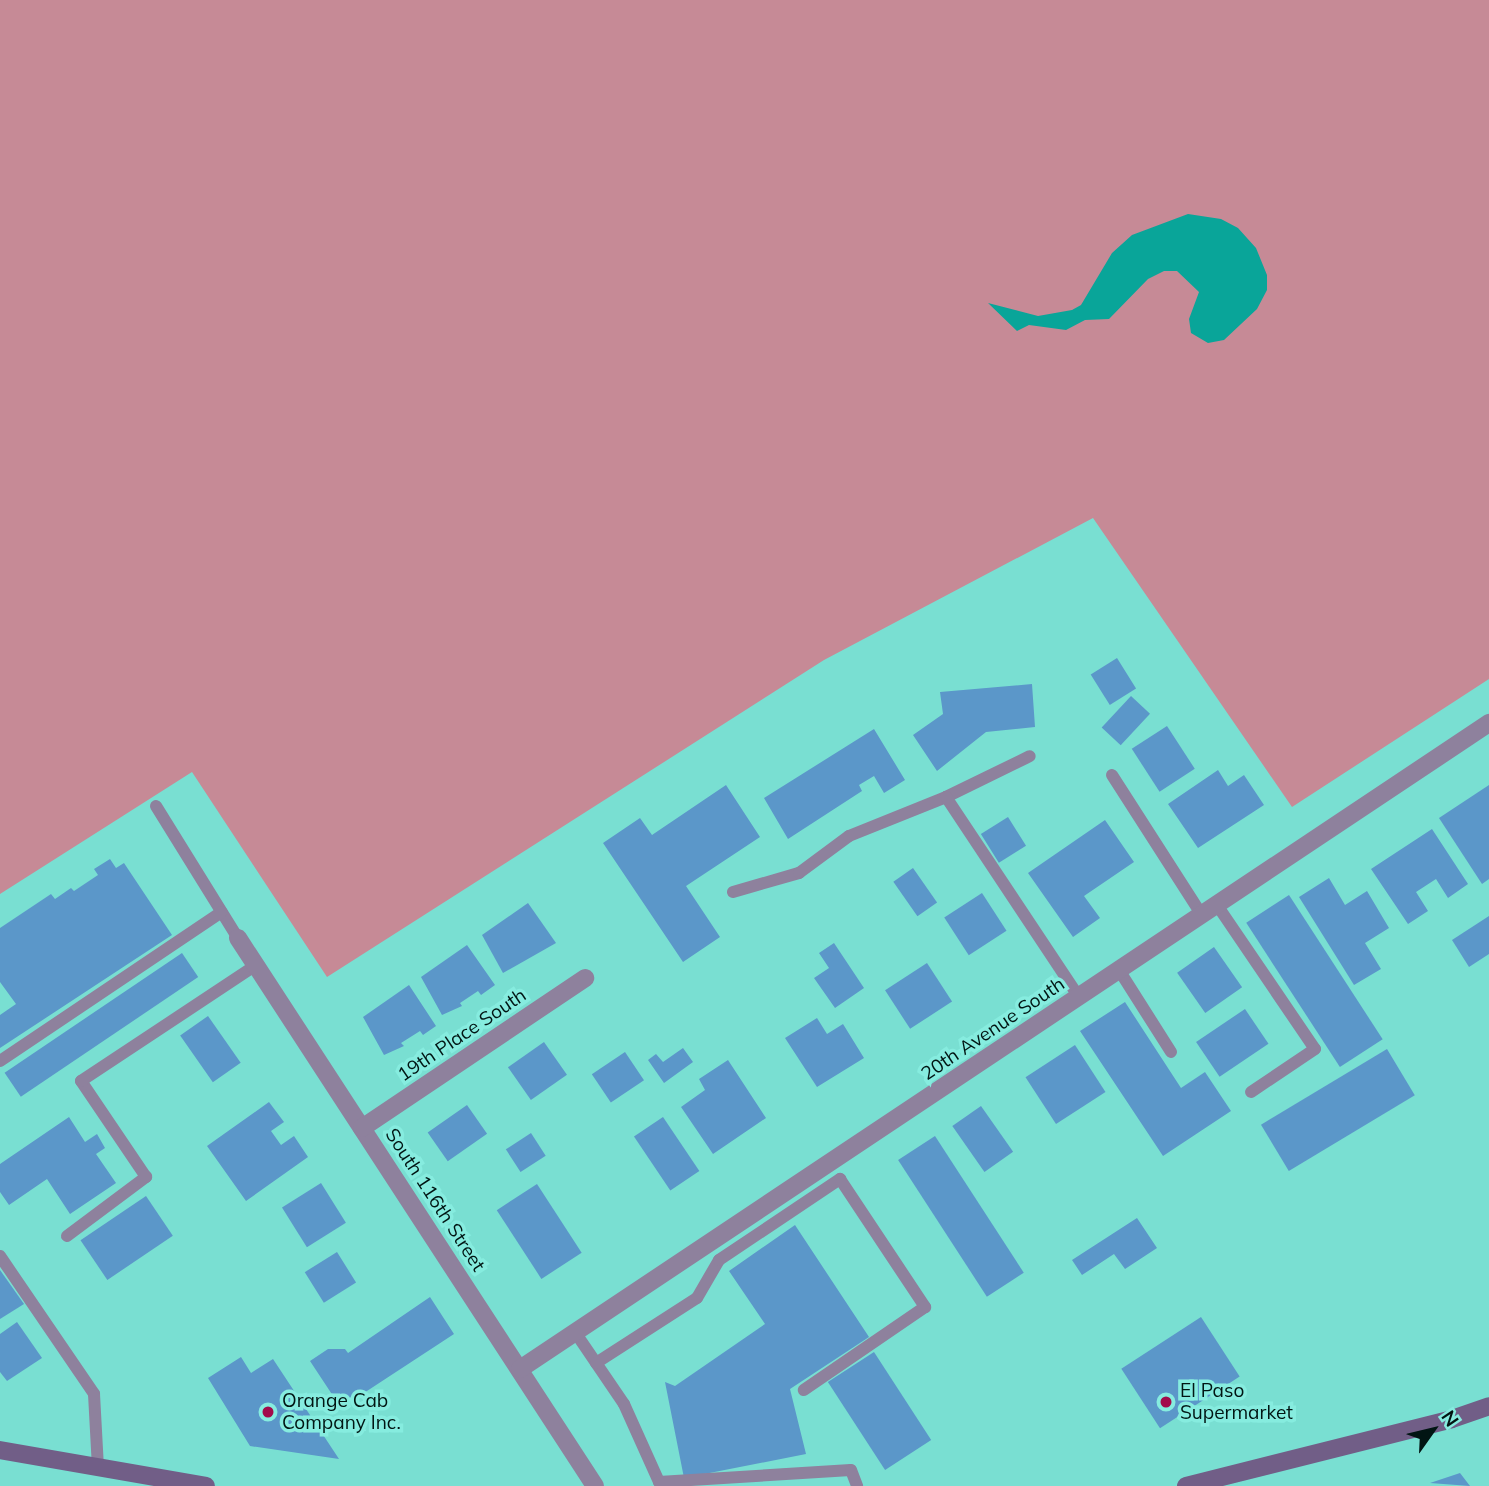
<!DOCTYPE html>
<html>
<head>
<meta charset="utf-8">
<style>
	body { margin:0 }
	#map { position:relative; width:1489px; height:1486px; overflow:hidden; background:#79dfd2; font-family:Mulish,sans-serif }
	div>[style] { position:absolute }
	.green>* { inset:0; background:#c68a96 }
	.water>* { inset:0; background:#09a599 }
	.building>* { inset:0; background:#5b97c9; transform-origin:0 0 }
	.service>* { height:12px; margin:-6px; padding:0 6px; transform-origin:6px; border-radius:6px; background:#8e819d }
	.minor>* { height:18px; margin:-9px; padding:0 9px; transform-origin:9px; border-radius:9px; background:#8e819d }
	.secondary>* { height:18px; margin:-9px; padding:0 9px; transform-origin:9px; border-radius:9px; background:#715e87 }
	.dots>* { width:19px; height:19px; translate:-50% -50%; box-sizing:border-box; border:4px solid #86ecdf; border-radius:50% }
	span { translate:-50% -50%; white-space:nowrap; text-align:center; line-height:1.15; -webkit-text-stroke:7px #86ecdf; paint-order:stroke }
	.street-label { font-size:19px; color:#011513 }
	.poi-label { font-size:19px; color:#011513 }
	.left { translate:0 -50%; text-align:left }
	.north { position:absolute; left:1398px; top:1395px; width:70px; height:70px; -webkit-text-stroke:5px #86ecdf; paint-order:stroke; rotate:56deg; font-size:19px; font-weight:700; line-height:28px; text-align:center; color:#011513 }
	.north::after { content:''; display:block; margin:auto; width:24px; height:32px; background:#011513; clip-path:polygon(50% 0,100% 100%,50% 72%,0 100%) }
</style>
</head>
<body>
<div id="map">
	<div class="green">
		<i style="clip-path:polygon(0 0,1489px 0,1489px 679px,1292px 807px,1093px 518px,824px 660px,327px 977px,192px 772px,0 894px)"></i>
	</div>
	<div class="water">
		<i style="clip-path:polygon(1188px 214px,1221px 219px,1238px 228px,1256px 248px,1267px 275px,1267px 290px,1257px 309px,1224px 340px,1208px 343px,1191px 333px,1189px 319px,1199px 292px,1177px 271px,1164px 271px,1148px 279px,1109px 319px,1085px 320px,1066px 330px,1029px 325px,1017px 331px,988px 303px,1038px 316px,1072px 310px,1081px 305px,1112px 253px,1132px 235px)"></i>
	</div>
	<div class="building">
		<i style="left:1117px;top:658px;width:36px;height:31px;rotate:58deg"></i>
		<i style="clip-path:polygon(1032px 684px,1035px 727px,986px 732px,937px 771px,913px 735px,943px 714px,940px 692px)"></i>
		<i style="left:1131px;top:696px;width:26px;height:43px;rotate:43deg"></i>
		<i style="left:1167px;top:726px;width:51px;height:42px;rotate:57deg"></i>
		<i style="clip-path:polygon(874px 729px,905px 780px,884px 793px,874px 776px,859px 785px,862px 791px,788px 839px,764px 798px)"></i>
		<i style="clip-path:polygon(1218px 770px,1228px 786px,1244px 775px,1264px 805px,1198px 848px,1168px 804px)"></i>
		<i style="clip-path:polygon(726px 785px,760px 837px,686px 886px,720px 937px,683px 962px,603px 843px,640px 818px,652px 835px)"></i>
		<i style="clip-path:polygon(1489px 785px,1489px 879px,1482px 884px,1439px 818px)"></i>
		<i style="left:1008px;top:817px;width:34px;height:32px;rotate:58deg"></i>
		<i style="clip-path:polygon(1105px 820px,1134px 862px,1084px 896px,1100px 918px,1073px 937px,1028px 873px)"></i>
		<i style="clip-path:polygon(1432px 829px,1468px 884px,1448px 898px,1436px 879px,1416px 892px,1428px 911px,1408px 924px,1371px 869px)"></i>
		<i style="clip-path:polygon(110px 859px,116px 868px,124px 863px,172px 935px,0 1048px,0 1015px,16px 1004px,0 982px,0 928px,51px 894px,55px 899px,71px 888px,74px 891px,98px 875px,94px 869px)"></i>
		<i style="left:913px;top:868px;width:42px;height:24px;rotate:55deg"></i>
		<i style="clip-path:polygon(1329px 878px,1345px 905px,1367px 891px,1389px 928px,1365px 943px,1381px 969px,1354px 985px,1299px 897px)"></i>
		<i style="left:982px;top:893px;width:45px;height:45px;rotate:57deg"></i>
		<i style="left:1289px;top:895px;width:172px;height:51px;rotate:57deg"></i>
		<i style="clip-path:polygon(528px 903px,556px 943px,503px 973px,482px 935px)"></i>
		<i style="clip-path:polygon(1489px 916px,1489px 954px,1469px 967px,1452px 940px)"></i>
		<i style="clip-path:polygon(834px 943px,864px 988px,835px 1008px,814px 978px,829px 968px,819px 953px)"></i>
		<i style="clip-path:polygon(467px 945px,495px 985px,481px 995px,478px 991px,460px 1003px,462px 1006px,442px 1015px,421px 977px)"></i>
		<i style="left:1214px;top:947px;width:49px;height:45px;rotate:55deg"></i>
		<i style="left:182px;top:953px;width:29px;height:214px;rotate:56deg"></i>
		<i style="left:927px;top:963px;width:46px;height:50px;rotate:57deg"></i>
		<i style="clip-path:polygon(409px 985px,436px 1026px,423px 1035px,420px 1031px,401px 1043px,404px 1046px,384px 1055px,363px 1017px)"></i>
		<i style="clip-path:polygon(1125px 1002px,1181px 1088px,1205px 1072px,1231px 1111px,1163px 1156px,1080px 1031px)"></i>
		<i style="left:1245px;top:1009px;width:42px;height:59px;rotate:56deg"></i>
		<i style="left:208px;top:1016px;width:57px;height:34px;rotate:55deg"></i>
		<i style="clip-path:polygon(817px 1018px,827px 1034px,843px 1024px,864px 1058px,817px 1087px,785px 1038px)"></i>
		<i style="left:544px;top:1042px;width:40px;height:44px;rotate:55deg"></i>
		<i style="left:1075px;top:1045px;width:56px;height:59px;rotate:57deg"></i>
		<i style="clip-path:polygon(683px 1048px,693px 1062px,664px 1083px,648px 1060px,656px 1054px,663px 1062px)"></i>
		<i style="left:1387px;top:1049px;width:54px;height:147px;rotate:59deg"></i>
		<i style="left:625px;top:1052px;width:34px;height:40px;rotate:56deg"></i>
		<i style="clip-path:polygon(728px 1060px,766px 1118px,713px 1154px,681px 1107px,705px 1090px,699px 1079px)"></i>
		<i style="clip-path:polygon(269px 1102px,284px 1122px,271px 1131px,281px 1145px,294px 1136px,308px 1157px,246px 1201px,207px 1146px)"></i>
		<i style="left:467px;top:1105px;width:35px;height:48px;rotate:55deg"></i>
		<i style="left:981px;top:1106px;width:56px;height:35px;rotate:55deg"></i>
		<i style="clip-path:polygon(69px 1117px,85px 1142px,97px 1134px,105px 1148px,96px 1154px,116px 1183px,70px 1214px,47px 1179px,9px 1205px,0 1192px,0 1164px)"></i>
		<i style="left:663px;top:1117px;width:65px;height:35px;rotate:56deg"></i>
		<i style="left:531px;top:1133px;width:27px;height:30px;rotate:57deg"></i>
		<i style="left:935px;top:1136px;width:163px;height:44px;rotate:57deg"></i>
		<i style="left:321px;top:1183px;width:47px;height:46px;rotate:58deg"></i>
		<i style="left:537px;top:1184px;width:82px;height:48px;rotate:57deg"></i>
		<i style="left:146px;top:1196px;width:48px;height:79px;rotate:56deg"></i>
		<i style="clip-path:polygon(1137px 1218px,1157px 1248px,1125px 1269px,1114px 1254px,1082px 1275px,1072px 1260px)"></i>
		<i style="clip-path:polygon(795px 1225px,869px 1337px,790px 1389px,806px 1454px,684px 1478px,665px 1382px,675px 1386px,765px 1324px,729px 1271px)"></i>
		<i style="left:337px;top:1252px;width:36px;height:38px;rotate:58deg"></i>
		<i style="clip-path:polygon(0 1270px,24px 1304px,0 1319px)"></i>
		<i style="clip-path:polygon(430px 1297px,454px 1334px,341px 1408px,310px 1361px,328px 1349px,345px 1349px,348px 1353px)"></i>
		<i style="left:1201px;top:1317px;width:71px;height:95px;rotate:57deg"></i>
		<i style="clip-path:polygon(17px 1322px,42px 1358px,7px 1381px,0 1372px,0 1334px)"></i>
		<i style="left:874px;top:1352px;width:105px;height:55px;rotate:57deg"></i>
		<i style="clip-path:polygon(241px 1357px,251px 1373px,273px 1359px,339px 1459px,250px 1446px,208px 1378px)"></i>
		<i style="clip-path:polygon(1460px 1473px,1470px 1486px,1430px 1483px)"></i>
	</div>
	<div class="service">
		<i style="left:1112px;top:775px;width:166px;rotate:57.3deg"></i>
		<i style="left:946px;top:797px;width:93px;rotate:-26deg"></i>
		<i style="left:156px;top:806px;width:155px;rotate:58.2deg"></i>
		<i style="left:733px;top:892px;width:69px;rotate:-16.1deg"></i>
		<i style="left:799px;top:873px;width:62px;rotate:-36.5deg"></i>
		<i style="left:849px;top:836px;width:105px;rotate:-21.9deg"></i>
		<i style="left:946px;top:797px;width:240px;rotate:56.4deg"></i>
		<i style="left:1217px;top:905px;width:174px;rotate:55.8deg"></i>
		<i style="left:1315px;top:1049px;width:77px;rotate:146.1deg"></i>
		<i style="left:1119px;top:970px;width:97px;rotate:57.6deg"></i>
		<i style="left:0;top:1061px;width:267px;rotate:-33.9deg"></i>
		<i style="left:67px;top:1236px;width:99px;rotate:-36.8deg"></i>
		<i style="left:146px;top:1177px;width:116px;rotate:-124.1deg"></i>
		<i style="left:81px;top:1081px;width:210px;rotate:-33.5deg"></i>
		<i style="left:0;top:1256px;width:167px;rotate:55.7deg"></i>
		<i style="left:94px;top:1394px;width:75px;rotate:86.9deg"></i>
		<i style="left:575px;top:1332px;width:87px;rotate:55.8deg"></i>
		<i style="left:624px;top:1404px;width:85px;rotate:65.8deg"></i>
		<i style="left:659px;top:1482px;width:192px;rotate:-3.6deg"></i>
		<i style="left:851px;top:1470px;width:17px;rotate:69deg"></i>
		<i style="left:596px;top:1363px;width:120px;rotate:-32.8deg"></i>
		<i style="left:697px;top:1298px;width:44px;rotate:-59.9deg"></i>
		<i style="left:719px;top:1260px;width:146px;rotate:-33.8deg"></i>
		<i style="left:840px;top:1179px;width:154px;rotate:56.4deg"></i>
		<i style="left:925px;top:1307px;width:147px;rotate:145.6deg"></i>
	</div>
	<div class="minor">
		<i style="left:238px;top:938px;width:654px;rotate:56.92deg"></i>
		<i style="left:362px;top:1128px;width:269px;rotate:-33.9deg"></i>
		<i style="left:520px;top:1369px;width:1165px;rotate:-33.69deg"></i>
	</div>
	<div class="secondary">
		<i style="left:0;top:1450px;width:209px;rotate:9.9deg"></i>
		<i style="left:1186px;top:1486px;width:274px;rotate:-14.1deg"></i>
		<i style="left:1452px;top:1419px;width:39px;rotate:-19deg"></i>
	</div>
	<div class="dots">
		<i style="left:1166px;top:1402px;background:#a20b4b"></i>
		<i style="left:268px;top:1412px;background:#a20b4b"></i>
	</div>
	<div class="street-label">
		<span style="left:993px;top:1029px;rotate:-34deg">20th Avenue South</span>
		<span style="left:462px;top:1035px;rotate:-34deg">19th Place South</span>
		<span style="left:435px;top:1200px;rotate:57deg">South 116th Street</span>
	</div>
	<div class="poi-label">
		<span class="left" style="left:1180px;top:1402px">El Paso<br>Supermarket</span>
		<span class="left" style="left:282px;top:1412px">Orange Cab<br>Company Inc.</span>
	</div>
	<div class="north">N</div>
</div>
</body>
</html>
